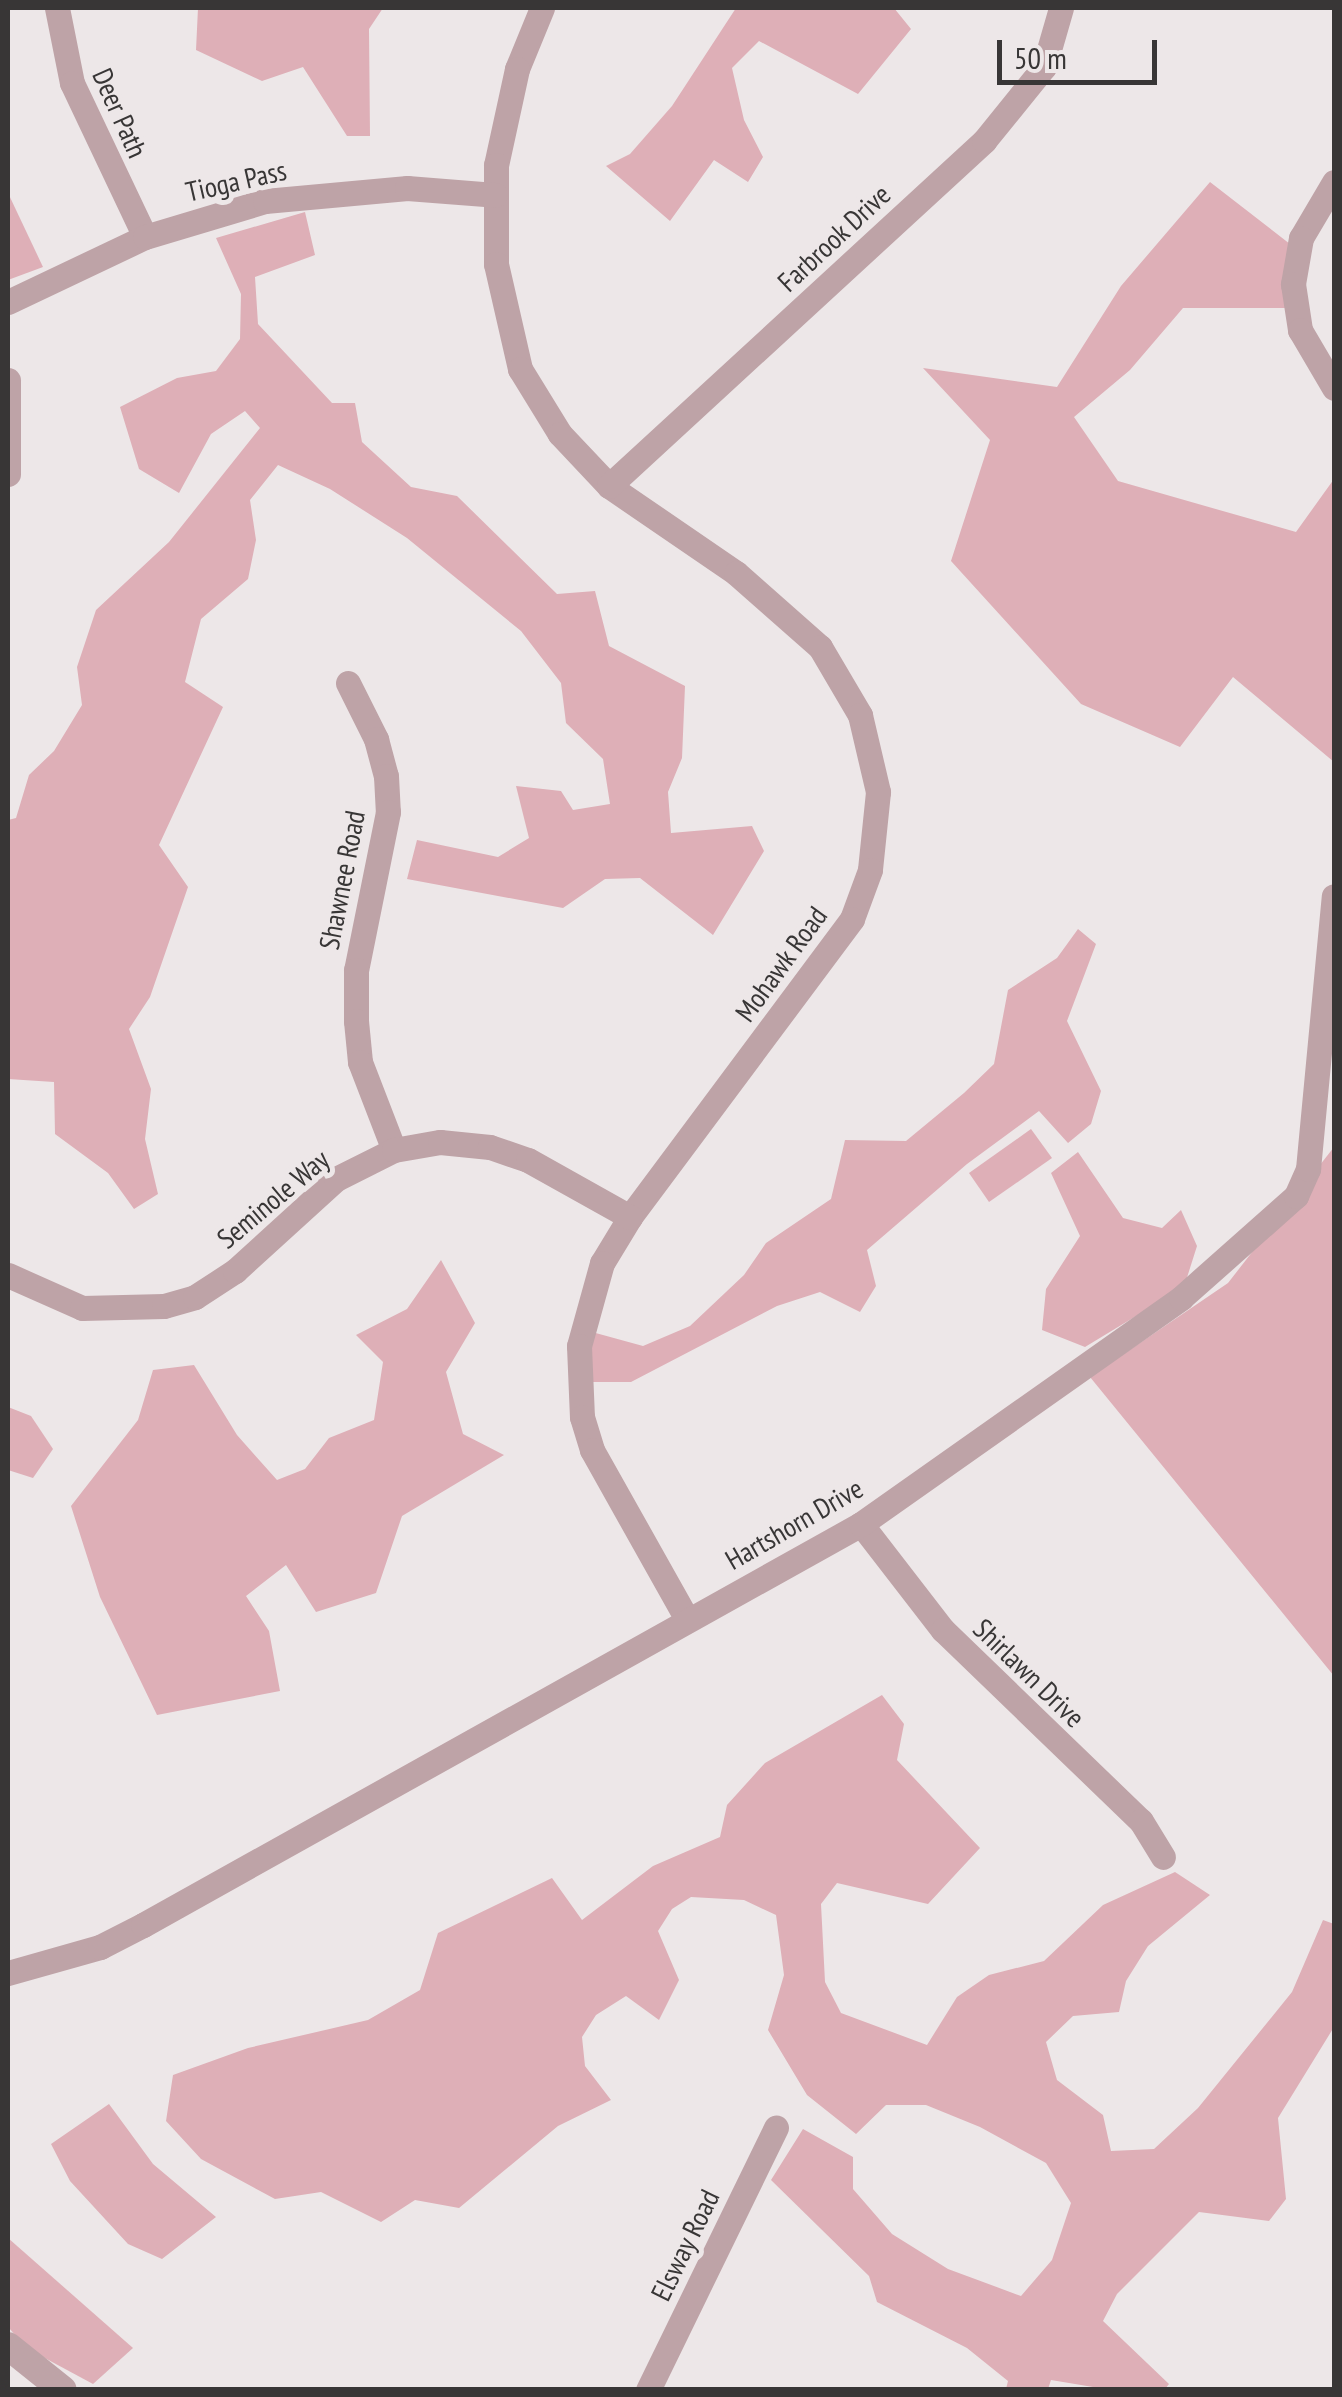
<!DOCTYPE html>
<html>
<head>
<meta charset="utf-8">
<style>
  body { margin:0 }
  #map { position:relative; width:1342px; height:2397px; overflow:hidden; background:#ede7e8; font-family:"PT Sans Narrow",sans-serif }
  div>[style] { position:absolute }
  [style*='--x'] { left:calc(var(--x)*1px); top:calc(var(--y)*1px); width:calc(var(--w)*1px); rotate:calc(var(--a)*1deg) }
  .green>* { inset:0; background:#deafb7 }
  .minor>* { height:25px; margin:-12.5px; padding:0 12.5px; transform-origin:12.5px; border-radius:12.5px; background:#bea3a7 }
  .tertiary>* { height:28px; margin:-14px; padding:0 14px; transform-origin:14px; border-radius:14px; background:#bea3a7 }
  span { translate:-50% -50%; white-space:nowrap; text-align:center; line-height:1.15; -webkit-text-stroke:10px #ede7e8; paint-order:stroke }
  .street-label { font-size:28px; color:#383636 }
  .frame { position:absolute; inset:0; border:10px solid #383636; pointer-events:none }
  .scale { position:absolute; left:997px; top:40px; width:160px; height:45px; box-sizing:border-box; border:5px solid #383636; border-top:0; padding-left:12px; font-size:30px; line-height:35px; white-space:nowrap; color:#383636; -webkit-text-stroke:8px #ede7e8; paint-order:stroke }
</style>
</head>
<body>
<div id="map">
  <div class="green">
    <i style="clip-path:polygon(198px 8px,383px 8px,369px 29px,370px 136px,347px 136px,303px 67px,262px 81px,196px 50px)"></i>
    <i style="clip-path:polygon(736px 8px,894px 8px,911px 29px,858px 94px,759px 41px,732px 68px,744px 120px,763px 157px,748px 182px,714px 160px,670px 221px,606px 166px,630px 154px,672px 106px)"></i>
    <i style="clip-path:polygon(1210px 182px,1308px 258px,1297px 308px,1183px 308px,1130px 370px,1074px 417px,1118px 481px,1296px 532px,1334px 479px,1334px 762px,1233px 677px,1180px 747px,1081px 704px,951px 561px,990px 440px,923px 368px,1057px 387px,1121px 286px)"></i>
    <i style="clip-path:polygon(8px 193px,43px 267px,8px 280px)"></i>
    <i style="clip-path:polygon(305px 212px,315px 255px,255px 277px,258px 324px,332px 403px,355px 403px,362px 442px,411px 487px,457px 496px,557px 594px,595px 591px,609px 646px,685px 686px,682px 758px,668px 792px,671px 833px,752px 826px,764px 851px,713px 935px,640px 878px,605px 879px,563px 908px,407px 879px,417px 840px,498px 857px,529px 838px,516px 786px,561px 791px,573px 810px,610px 804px,603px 759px,566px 723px,561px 683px,521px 631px,407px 538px,330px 489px,278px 465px,250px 500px,256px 540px,248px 579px,201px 619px,185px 682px,223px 707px,159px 845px,188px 887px,150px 997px,129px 1029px,151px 1089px,145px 1139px,158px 1194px,134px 1209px,108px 1173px,55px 1134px,54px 1082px,8px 1079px,8px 820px,16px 818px,29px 775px,54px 751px,82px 705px,77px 667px,96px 610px,169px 542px,260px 428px,245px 411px,211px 434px,179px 493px,139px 469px,120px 407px,177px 378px,216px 371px,240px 339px,241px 294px,216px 238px)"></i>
    <i style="clip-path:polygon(1078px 929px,1096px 944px,1067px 1021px,1101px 1091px,1091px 1124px,1068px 1143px,1039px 1111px,967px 1164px,867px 1250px,876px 1286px,860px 1312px,820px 1292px,777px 1306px,631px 1382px,587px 1382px,592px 1332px,643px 1346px,690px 1326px,744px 1275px,766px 1243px,831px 1199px,845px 1140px,906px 1141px,964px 1093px,994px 1064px,1008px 990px,1057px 958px)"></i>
    <i style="clip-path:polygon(1031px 1129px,1052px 1158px,989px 1202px,969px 1173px)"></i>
    <i style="clip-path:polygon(1334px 1147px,1334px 1676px,1090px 1377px,1228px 1283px)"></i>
    <i style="clip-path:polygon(1078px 1152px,1123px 1218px,1162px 1228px,1181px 1210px,1197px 1246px,1184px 1287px,1085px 1347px,1042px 1330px,1046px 1289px,1080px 1236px,1051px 1173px)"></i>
    <i style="clip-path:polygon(441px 1260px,475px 1323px,446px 1372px,463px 1434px,504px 1455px,402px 1516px,376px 1593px,316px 1612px,286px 1565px,246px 1596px,269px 1631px,280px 1691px,157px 1715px,100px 1597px,71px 1506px,138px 1420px,153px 1370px,194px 1365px,237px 1435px,277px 1480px,305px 1469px,329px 1438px,374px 1420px,383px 1362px,356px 1335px,407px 1309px)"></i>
    <i style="clip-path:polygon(8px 1407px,31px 1416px,53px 1449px,33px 1478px,8px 1470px)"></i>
    <i style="clip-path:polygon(882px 1695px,904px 1724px,897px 1760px,980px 1848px,928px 1904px,837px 1883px,821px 1904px,825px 1982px,841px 2013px,927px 2045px,957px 1997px,989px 1975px,1044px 1961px,1103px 1905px,1175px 1872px,1210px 1895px,1148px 1946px,1126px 1981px,1119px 2012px,1073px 2016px,1046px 2042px,1057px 2080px,1103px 2115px,1111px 2151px,1154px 2149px,1198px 2108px,1292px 1992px,1323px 1920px,1334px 1924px,1334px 2027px,1278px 2118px,1286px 2199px,1269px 2221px,1199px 2212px,1117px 2294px,1103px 2321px,1169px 2384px,1165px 2389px,1105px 2389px,1051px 2380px,1048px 2389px,1006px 2389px,1008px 2381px,967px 2348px,877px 2302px,869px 2276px,771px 2180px,803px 2129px,853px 2157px,853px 2189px,892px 2234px,948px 2269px,1021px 2296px,1052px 2260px,1071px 2203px,1046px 2163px,980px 2127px,926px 2105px,886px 2105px,856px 2134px,807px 2095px,768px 2030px,784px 1975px,776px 1915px,744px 1900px,691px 1897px,672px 1909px,658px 1931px,679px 1980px,659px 2020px,626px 1996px,596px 2015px,582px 2037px,585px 2066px,611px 2100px,558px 2126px,459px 2208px,415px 2200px,381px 2222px,321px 2192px,275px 2199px,201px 2159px,166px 2121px,173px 2075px,248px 2048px,368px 2020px,420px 1990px,438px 1933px,552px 1878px,582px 1920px,653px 1866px,720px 1837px,727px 1805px,765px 1763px)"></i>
    <i style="clip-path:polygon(109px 2104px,153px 2164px,216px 2217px,162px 2259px,128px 2244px,70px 2181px,51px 2144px)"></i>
    <i style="clip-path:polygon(8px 2238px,133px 2348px,93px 2384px,28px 2349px,8px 2327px)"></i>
  </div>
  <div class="minor">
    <i style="--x:57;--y:8;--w:76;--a:78.7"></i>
    <i style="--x:72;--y:83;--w:170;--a:64.6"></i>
    <i style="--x:542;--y:8;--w:66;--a:112.3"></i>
    <i style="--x:517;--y:69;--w:98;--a:102.3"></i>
    <i style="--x:496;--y:165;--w:99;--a:90"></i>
    <i style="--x:496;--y:264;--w:108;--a:77.1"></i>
    <i style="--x:520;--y:369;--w:76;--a:58.4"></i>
    <i style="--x:560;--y:434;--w:71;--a:46.7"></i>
    <i style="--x:609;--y:486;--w:154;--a:34.4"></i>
    <i style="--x:736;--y:573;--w:112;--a:41.4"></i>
    <i style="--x:820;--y:647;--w:79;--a:59.5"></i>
    <i style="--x:860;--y:715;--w:79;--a:76.8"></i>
    <i style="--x:878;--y:792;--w:78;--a:95.9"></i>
    <i style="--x:870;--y:870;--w:52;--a:110.2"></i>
    <i style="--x:852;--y:919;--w:372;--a:126.7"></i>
    <i style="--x:630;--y:1217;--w:54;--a:121.3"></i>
    <i style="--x:602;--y:1263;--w:86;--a:105.5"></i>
    <i style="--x:579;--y:1346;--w:71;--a:87.6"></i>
    <i style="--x:582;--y:1417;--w:34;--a:73"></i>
    <i style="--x:592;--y:1450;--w:194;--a:60.7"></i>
    <i style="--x:1334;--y:182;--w:65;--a:120.5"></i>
    <i style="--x:1301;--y:238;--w:47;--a:99.9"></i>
    <i style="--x:1293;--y:284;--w:47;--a:81.3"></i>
    <i style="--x:1300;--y:330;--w:67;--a:59.6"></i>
    <i style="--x:8;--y:302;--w:152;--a:-25.4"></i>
    <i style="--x:145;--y:237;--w:125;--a:-16.7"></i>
    <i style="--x:265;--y:201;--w:143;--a:-5.2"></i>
    <i style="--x:407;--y:188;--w:88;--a:4.5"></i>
    <i style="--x:8;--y:380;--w:94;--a:90"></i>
    <i style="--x:609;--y:486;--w:510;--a:-42.61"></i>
    <i style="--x:984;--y:141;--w:95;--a:-51"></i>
    <i style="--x:1044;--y:67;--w:61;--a:-73.9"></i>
    <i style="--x:348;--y:683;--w:63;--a:63.4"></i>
    <i style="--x:376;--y:739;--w:38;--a:75"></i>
    <i style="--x:386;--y:776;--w:36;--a:87"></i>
    <i style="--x:388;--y:812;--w:161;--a:101.4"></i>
    <i style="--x:356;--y:970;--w:51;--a:90"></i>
    <i style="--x:356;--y:1021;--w:41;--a:84.4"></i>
    <i style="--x:360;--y:1062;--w:94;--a:68.9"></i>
    <i style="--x:8;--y:1275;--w:81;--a:24"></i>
    <i style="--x:82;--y:1308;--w:82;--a:-1.4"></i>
    <i style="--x:164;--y:1306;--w:32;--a:-16"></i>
    <i style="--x:195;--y:1297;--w:48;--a:-33"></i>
    <i style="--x:235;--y:1271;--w:137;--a:-42.3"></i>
    <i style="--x:336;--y:1179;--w:65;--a:-26.6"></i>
    <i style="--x:394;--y:1150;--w:47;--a:-9.9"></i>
    <i style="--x:440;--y:1142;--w:50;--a:5.7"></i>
    <i style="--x:490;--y:1147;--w:40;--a:18.9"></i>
    <i style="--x:528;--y:1160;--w:117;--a:29.2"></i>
    <i style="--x:861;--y:1524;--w:134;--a:52.3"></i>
    <i style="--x:943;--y:1630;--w:275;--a:44"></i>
    <i style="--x:1141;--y:1821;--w:42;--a:58.6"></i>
    <i style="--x:8;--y:1973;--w:96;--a:-15.8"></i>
    <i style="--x:100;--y:1947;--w:48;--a:-27.1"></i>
    <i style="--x:143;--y:1925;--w:822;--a:-29.18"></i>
    <i style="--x:861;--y:1524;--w:392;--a:-35.2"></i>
    <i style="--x:1181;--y:1298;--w:154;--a:-41.6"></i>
    <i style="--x:1296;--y:1196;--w:30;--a:-66"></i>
    <i style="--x:1308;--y:1169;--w:274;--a:-84.6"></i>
    <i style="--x:648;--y:2390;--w:292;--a:-64"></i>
  </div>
  <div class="tertiary">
    <i style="--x:8;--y:2346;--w:70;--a:38.7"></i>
  </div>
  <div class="street-label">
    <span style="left:120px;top:113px;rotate:66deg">Deer Path</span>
    <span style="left:236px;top:181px;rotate:-13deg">Tioga Pass</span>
    <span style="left:834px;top:238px;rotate:-43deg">Farbrook Drive</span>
    <span style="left:342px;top:880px;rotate:-79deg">Shawnee Road</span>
    <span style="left:781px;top:964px;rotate:-54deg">Mohawk Road</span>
    <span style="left:273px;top:1199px;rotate:-40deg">Seminole Way</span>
    <span style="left:794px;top:1524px;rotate:-30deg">Hartshorn Drive</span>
    <span style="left:1029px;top:1673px;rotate:44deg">Shirlawn Drive</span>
    <span style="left:685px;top:2245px;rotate:-64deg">Elsway Road</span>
  </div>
  <div class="frame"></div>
  <div class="scale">50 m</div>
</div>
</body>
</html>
